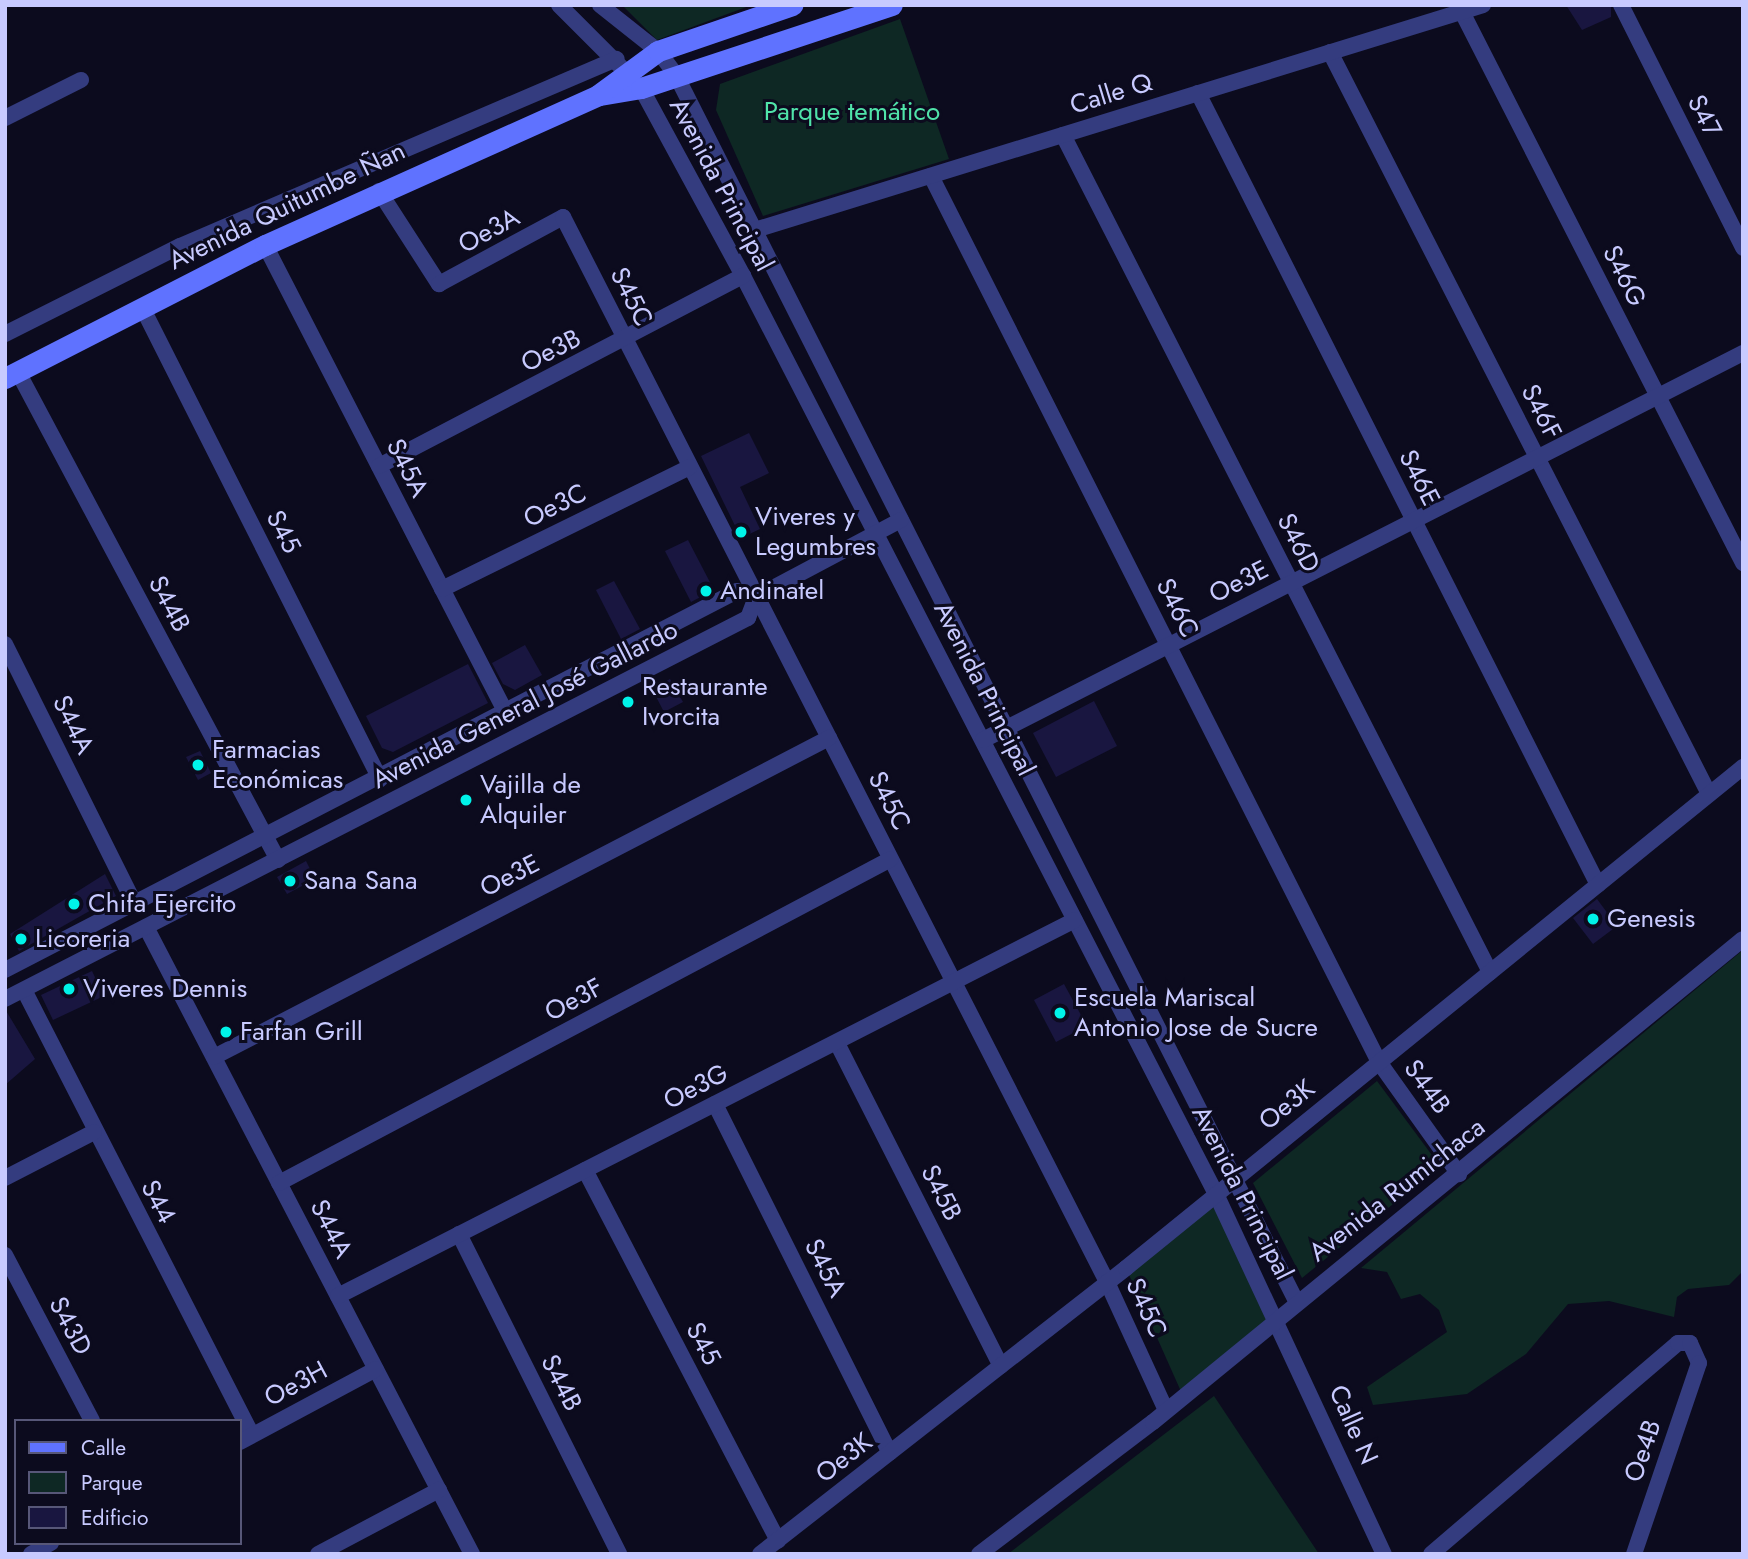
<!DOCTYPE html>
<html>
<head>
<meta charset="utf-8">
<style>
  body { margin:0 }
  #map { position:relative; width:1748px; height:1559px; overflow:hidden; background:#0c0b1e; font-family:Jost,sans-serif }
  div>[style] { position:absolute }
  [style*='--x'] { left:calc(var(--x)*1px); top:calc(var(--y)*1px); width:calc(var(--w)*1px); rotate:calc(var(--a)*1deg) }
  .green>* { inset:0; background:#0e2824 }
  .building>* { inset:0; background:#191640 }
  .street>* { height:16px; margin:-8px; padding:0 8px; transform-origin:8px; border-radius:8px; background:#343c7f }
  .secondary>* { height:21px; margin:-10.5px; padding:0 10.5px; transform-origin:10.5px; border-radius:10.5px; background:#5f72ff }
  .dots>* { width:19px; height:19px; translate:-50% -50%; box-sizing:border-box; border:4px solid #0c0b1e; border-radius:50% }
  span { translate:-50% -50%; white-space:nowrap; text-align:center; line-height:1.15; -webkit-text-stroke:6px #0c0b1e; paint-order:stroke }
  .street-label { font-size:26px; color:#c8caff }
  .park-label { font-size:26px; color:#50e3a9 }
  .poi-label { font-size:26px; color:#c8caff }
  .left { translate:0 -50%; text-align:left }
  .frame { position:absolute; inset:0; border:7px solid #c8caff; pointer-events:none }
  .legend { position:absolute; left:14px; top:1419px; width:228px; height:126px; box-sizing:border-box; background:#0c0b1e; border:2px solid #575778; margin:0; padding:9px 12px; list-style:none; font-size:21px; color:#c8caff }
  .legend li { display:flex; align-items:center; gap:14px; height:35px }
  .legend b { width:35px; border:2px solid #575778 }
</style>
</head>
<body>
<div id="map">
  <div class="green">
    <i style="clip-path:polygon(622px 5px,748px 5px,749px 6px,657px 40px)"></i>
    <i style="clip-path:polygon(900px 19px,949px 159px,763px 216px,716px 110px,720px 84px)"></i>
    <i style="clip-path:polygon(1743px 950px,1743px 1271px,1729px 1285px,1688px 1289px,1677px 1297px,1674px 1317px,1609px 1301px,1568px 1304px,1526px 1354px,1467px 1394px,1373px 1405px,1367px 1387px,1447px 1332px,1439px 1310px,1420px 1294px,1401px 1299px,1387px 1272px,1361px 1268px)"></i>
    <i style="clip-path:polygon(1377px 1081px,1440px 1166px,1302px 1278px,1253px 1183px)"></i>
    <i style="clip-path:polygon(1216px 1194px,1277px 1317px,1183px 1396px,1126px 1268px)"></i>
    <i style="clip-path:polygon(1214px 1396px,1319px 1554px,1008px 1554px)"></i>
  </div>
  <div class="building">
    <i style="clip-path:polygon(1566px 5px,1611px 5px,1611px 17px,1582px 30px)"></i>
    <i style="clip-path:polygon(749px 433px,769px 473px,740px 487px,760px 529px,741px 538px,701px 456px)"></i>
    <i style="clip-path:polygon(688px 540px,714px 590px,691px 602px,665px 551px)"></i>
    <i style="clip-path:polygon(614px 581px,640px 629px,621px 639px,596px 590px)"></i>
    <i style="clip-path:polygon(525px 645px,542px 675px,515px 690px,503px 684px,492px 663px)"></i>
    <i style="clip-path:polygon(468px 664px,488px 703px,393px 752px,382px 748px,366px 716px)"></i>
    <i style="clip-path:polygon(670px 679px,683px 702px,664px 712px,652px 689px)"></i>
    <i style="clip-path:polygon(1094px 701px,1117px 746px,1056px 777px,1033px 733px)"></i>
    <i style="clip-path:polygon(200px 751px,211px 773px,198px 780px,186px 757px)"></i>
    <i style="clip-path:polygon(306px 861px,315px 879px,287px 894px,277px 877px)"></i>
    <i style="clip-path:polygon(105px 874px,116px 896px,19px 951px,10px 934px)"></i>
    <i style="clip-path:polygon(1597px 899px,1617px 926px,1593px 944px,1573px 918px)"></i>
    <i style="clip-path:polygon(92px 971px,104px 996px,53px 1020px,41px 995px)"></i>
    <i style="clip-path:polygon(1064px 984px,1087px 1026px,1056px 1042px,1034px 1000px)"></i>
    <i style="clip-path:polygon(5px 1009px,35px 1059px,5px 1085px)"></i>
  </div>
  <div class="street">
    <i style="--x:559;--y:5;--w:115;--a:45"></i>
    <i style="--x:640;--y:86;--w:216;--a:61.5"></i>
    <i style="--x:743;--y:276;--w:1033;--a:62.74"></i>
    <i style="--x:1216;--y:1194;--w:397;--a:65"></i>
    <i style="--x:600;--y:5;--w:74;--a:38.4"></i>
    <i style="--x:658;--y:51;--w:30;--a:53"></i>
    <i style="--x:676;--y:75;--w:1374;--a:63.17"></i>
    <i style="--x:1621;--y:5;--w:272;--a:63.3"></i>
    <i style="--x:1462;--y:12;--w:619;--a:62.98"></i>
    <i style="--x:1330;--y:52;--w:833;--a:62.94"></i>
    <i style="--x:1198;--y:93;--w:887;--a:63.2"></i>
    <i style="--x:5;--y:118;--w:85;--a:-26.6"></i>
    <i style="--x:1063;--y:135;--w:940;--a:62.97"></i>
    <i style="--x:931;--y:176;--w:993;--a:63.18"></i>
    <i style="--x:1379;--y:1062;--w:138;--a:54.5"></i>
    <i style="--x:379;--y:191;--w:111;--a:57.2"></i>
    <i style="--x:439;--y:284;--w:141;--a:-28.4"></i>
    <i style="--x:563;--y:217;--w:1196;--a:62.94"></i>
    <i style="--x:1107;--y:1282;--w:141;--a:65.3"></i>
    <i style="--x:755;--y:230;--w:762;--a:-17.17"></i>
    <i style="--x:265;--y:245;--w:526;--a:62.75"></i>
    <i style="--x:142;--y:307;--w:529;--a:63.24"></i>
    <i style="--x:5;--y:334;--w:196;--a:-26.7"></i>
    <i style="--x:180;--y:246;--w:475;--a:-23.2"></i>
    <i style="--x:18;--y:372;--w:553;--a:61.95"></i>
    <i style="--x:379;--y:466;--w:411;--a:-27.6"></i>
    <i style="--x:442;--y:589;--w:276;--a:-26.2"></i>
    <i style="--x:5;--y:644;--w:289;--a:63.5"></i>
    <i style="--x:983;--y:740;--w:853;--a:-26.99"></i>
    <i style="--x:146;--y:927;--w:707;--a:62.53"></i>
    <i style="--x:5;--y:970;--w:824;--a:-27.37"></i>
    <i style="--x:737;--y:591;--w:20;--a:18"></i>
    <i style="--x:24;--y:990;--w:500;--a:62.87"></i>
    <i style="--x:5;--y:999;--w:835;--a:-27.15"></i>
    <i style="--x:748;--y:618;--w:22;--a:-69"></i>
    <i style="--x:756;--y:597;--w:164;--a:-28"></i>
    <i style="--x:837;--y:1043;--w:362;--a:63.1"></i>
    <i style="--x:214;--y:1057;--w:693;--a:-27.42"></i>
    <i style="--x:715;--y:1104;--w:390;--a:63.4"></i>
    <i style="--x:585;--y:1170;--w:418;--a:62.5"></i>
    <i style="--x:5;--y:1178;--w:100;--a:-27.3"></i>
    <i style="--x:279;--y:1183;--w:692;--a:-27.9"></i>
    <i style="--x:459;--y:1234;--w:358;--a:63.4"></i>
    <i style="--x:5;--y:1255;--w:187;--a:62.3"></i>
    <i style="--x:338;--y:1296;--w:827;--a:-27.03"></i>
    <i style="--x:240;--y:1442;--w:154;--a:-28.2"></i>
    <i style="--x:31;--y:1554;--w:23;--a:-29"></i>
    <i style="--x:318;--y:1554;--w:137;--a:-27.9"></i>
    <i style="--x:760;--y:1554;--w:464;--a:-38"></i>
    <i style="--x:1126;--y:1268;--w:795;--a:-39.08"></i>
    <i style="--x:979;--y:1554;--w:218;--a:-37.2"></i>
    <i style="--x:1153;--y:1422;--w:762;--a:-39.31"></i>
    <i style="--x:1431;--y:1554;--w:325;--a:-40.5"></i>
    <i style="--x:1678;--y:1343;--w:12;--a:0"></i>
    <i style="--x:1690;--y:1343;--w:22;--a:66"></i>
    <i style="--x:1699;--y:1363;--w:202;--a:108.8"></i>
  </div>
  <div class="secondary">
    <i style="--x:600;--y:95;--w:42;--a:-9.7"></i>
    <i style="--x:641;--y:88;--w:264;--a:-18.3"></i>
    <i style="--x:5;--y:378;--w:292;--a:-27.1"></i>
    <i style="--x:265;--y:245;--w:365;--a:-24.2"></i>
    <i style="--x:598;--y:95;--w:74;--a:-36.3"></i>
    <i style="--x:658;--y:51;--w:142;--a:-18.9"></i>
  </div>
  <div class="dots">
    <i style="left:741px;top:532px;background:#00f3e9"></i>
    <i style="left:706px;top:591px;background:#00f3e9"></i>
    <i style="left:628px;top:702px;background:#00f3e9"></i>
    <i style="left:198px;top:765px;background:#00f3e9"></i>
    <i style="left:466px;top:800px;background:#00f3e9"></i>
    <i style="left:290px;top:881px;background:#00f3e9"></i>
    <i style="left:74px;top:904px;background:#00f3e9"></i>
    <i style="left:1593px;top:919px;background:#00f3e9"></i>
    <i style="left:21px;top:939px;background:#00f3e9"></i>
    <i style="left:69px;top:989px;background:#00f3e9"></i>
    <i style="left:1060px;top:1013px;background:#00f3e9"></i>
    <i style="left:226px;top:1032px;background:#00f3e9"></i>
  </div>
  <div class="street-label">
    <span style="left:1111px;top:94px;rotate:-17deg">Calle Q</span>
    <span style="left:1704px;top:116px;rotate:63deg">S47</span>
    <span style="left:721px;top:185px;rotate:62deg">Avenida Principal</span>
    <span style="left:287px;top:206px;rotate:-26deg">Avenida Quitumbe Ñan</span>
    <span style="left:489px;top:231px;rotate:-29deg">Oe3A</span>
    <span style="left:1624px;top:276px;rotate:63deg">S46G</span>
    <span style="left:631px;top:297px;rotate:63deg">S45C</span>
    <span style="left:551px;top:351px;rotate:-27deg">Oe3B</span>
    <span style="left:1541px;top:412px;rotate:63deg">S46F</span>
    <span style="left:407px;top:468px;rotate:63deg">S45A</span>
    <span style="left:1419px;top:478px;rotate:63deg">S46E</span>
    <span style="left:555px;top:506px;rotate:-26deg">Oe3C</span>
    <span style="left:283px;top:532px;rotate:63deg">S45</span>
    <span style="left:1298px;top:543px;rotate:63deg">S46D</span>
    <span style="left:1239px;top:582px;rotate:-27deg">Oe3E</span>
    <span style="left:169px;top:604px;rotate:62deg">S44B</span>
    <span style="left:1177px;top:608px;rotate:63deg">S46C</span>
    <span style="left:984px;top:689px;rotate:63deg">Avenida Principal</span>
    <span style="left:525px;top:705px;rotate:-27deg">Avenida General José Gallardo</span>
    <span style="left:73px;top:725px;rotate:64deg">S44A</span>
    <span style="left:889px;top:801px;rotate:63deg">S45C</span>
    <span style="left:510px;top:876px;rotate:-27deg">Oe3E</span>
    <span style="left:574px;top:1000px;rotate:-28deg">Oe3F</span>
    <span style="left:696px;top:1087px;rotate:-27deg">Oe3G</span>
    <span style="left:1427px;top:1087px;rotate:54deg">S44B</span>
    <span style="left:1287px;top:1105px;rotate:-39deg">Oe3K</span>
    <span style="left:1397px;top:1190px;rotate:-38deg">Avenida Rumichaca</span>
    <span style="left:941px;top:1193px;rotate:63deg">S45B</span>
    <span style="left:1242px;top:1193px;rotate:63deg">Avenida Principal</span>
    <span style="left:158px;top:1202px;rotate:62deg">S44</span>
    <span style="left:331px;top:1229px;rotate:63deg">S44A</span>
    <span style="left:825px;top:1268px;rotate:63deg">S45A</span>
    <span style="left:1146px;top:1308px;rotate:65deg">S45C</span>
    <span style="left:70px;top:1326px;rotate:62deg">S43D</span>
    <span style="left:703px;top:1344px;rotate:62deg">S45</span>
    <span style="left:561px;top:1383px;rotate:63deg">S44B</span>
    <span style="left:296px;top:1384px;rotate:-28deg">Oe3H</span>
    <span style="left:1353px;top:1425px;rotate:66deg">Calle N</span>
    <span style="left:1643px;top:1451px;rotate:-71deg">Oe4B</span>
    <span style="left:844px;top:1458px;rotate:-38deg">Oe3K</span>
  </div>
  <div class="park-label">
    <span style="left:852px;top:112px">Parque temático</span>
  </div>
  <div class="poi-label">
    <span class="left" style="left:755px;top:532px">Viveres y<br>Legumbres</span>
    <span class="left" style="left:720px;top:591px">Andinatel</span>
    <span class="left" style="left:642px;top:702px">Restaurante<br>Ivorcita</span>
    <span class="left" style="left:212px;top:765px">Farmacias<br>Económicas</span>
    <span class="left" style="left:480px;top:800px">Vajilla de<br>Alquiler</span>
    <span class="left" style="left:304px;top:881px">Sana Sana</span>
    <span class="left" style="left:88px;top:904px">Chifa Ejercito</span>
    <span class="left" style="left:1607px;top:919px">Genesis</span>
    <span class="left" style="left:35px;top:939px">Licoreria</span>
    <span class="left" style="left:83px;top:989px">Viveres Dennis</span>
    <span class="left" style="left:1074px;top:1013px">Escuela Mariscal<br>Antonio Jose de Sucre</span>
    <span class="left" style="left:240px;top:1032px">Farfan Grill</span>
  </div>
  <div class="frame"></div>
  <ul class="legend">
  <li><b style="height:9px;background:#5f72ff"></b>Calle</li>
  <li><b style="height:19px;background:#0e2824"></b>Parque</li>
  <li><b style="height:19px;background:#191640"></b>Edificio</li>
  </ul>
</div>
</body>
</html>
